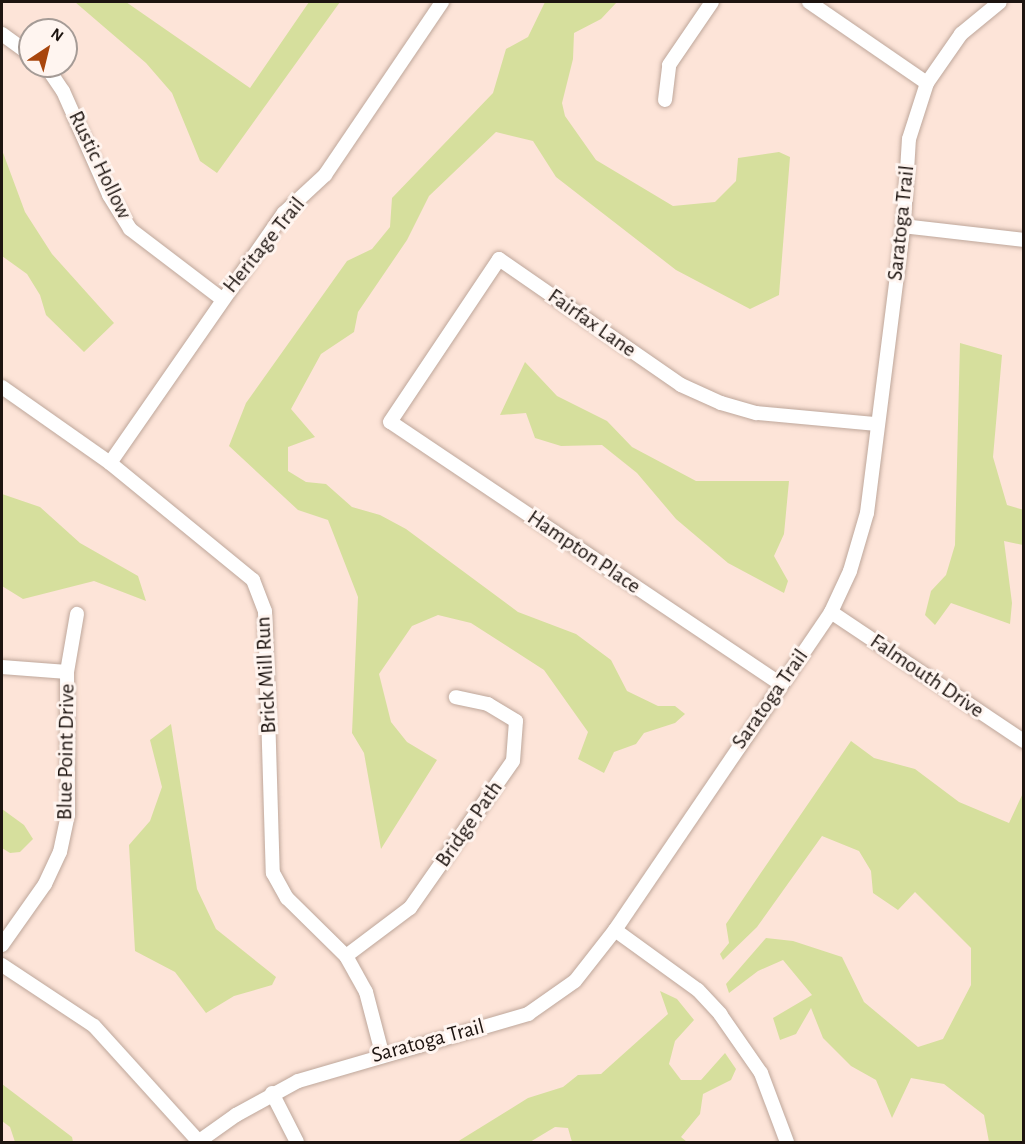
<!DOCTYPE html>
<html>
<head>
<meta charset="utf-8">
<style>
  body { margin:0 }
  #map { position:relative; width:1025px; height:1144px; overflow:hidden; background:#fde4d8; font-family:"Alegreya Sans",sans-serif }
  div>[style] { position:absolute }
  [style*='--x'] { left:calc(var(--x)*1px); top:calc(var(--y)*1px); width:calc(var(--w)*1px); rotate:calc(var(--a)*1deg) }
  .green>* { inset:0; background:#d6df9d }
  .roads { filter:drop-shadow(0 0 2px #bea79b) drop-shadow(0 0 2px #bea79b) }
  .minor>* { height:14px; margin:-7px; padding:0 7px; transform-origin:7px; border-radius:7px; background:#fff }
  span { translate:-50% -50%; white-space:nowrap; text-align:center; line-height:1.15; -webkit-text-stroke:6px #fff5f0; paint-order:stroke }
  .street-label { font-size:22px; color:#1d1410 }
  .frame { position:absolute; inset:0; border:3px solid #1d1410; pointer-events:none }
  .north { position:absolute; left:18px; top:18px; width:60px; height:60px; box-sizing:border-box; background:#fff5f0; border:2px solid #a59b96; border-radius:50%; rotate:35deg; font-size:16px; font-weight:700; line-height:24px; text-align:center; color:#1d1410 }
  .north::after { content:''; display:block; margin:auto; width:21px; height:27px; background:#a8450c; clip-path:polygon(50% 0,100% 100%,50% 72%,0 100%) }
</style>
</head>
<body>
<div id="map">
  <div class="green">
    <i style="clip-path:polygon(75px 2px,126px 2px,250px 88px,309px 2px,340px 2px,217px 173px,200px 161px,172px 93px,146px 63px)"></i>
    <i style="clip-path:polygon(545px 2px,617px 2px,601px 19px,574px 33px,573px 59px,562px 103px,565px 116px,596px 160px,673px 206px,715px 202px,736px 181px,738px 158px,779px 152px,790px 157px,779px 295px,750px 309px,676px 270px,556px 177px,533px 141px,496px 132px,429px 196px,407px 240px,358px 312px,354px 332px,321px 354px,291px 409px,315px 437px,288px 447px,288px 471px,306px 482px,326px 484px,352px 507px,380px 515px,406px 529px,518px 612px,576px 634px,611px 660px,627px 691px,658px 706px,675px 706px,685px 714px,675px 723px,644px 733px,636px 744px,614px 752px,604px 773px,578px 759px,588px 732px,544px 670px,471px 623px,438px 615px,412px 626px,379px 674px,391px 722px,407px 742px,437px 760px,381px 849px,364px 753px,352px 733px,358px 597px,328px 520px,298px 510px,229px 446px,246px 403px,347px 261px,372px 249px,390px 227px,392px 198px,493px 93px,506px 49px,528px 37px)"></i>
    <i style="clip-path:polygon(2px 150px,25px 212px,52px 254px,114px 323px,84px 352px,46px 315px,40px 295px,27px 274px,2px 256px)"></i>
    <i style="clip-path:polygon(960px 343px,1002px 355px,993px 457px,1007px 505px,1024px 510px,1023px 545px,1004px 541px,1012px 603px,1010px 624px,951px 603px,935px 625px,925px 615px,931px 591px,946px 575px,955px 545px)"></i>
    <i style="clip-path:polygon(525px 362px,557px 396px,607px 421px,632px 447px,696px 481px,789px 481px,784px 534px,774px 556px,788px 581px,784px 593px,728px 563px,676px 519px,637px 473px,602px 445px,561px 446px,535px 438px,526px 413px,500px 415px)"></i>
    <i style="clip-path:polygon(2px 494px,40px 507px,80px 543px,138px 576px,146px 601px,94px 581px,23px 599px,2px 586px)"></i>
    <i style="clip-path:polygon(171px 724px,197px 889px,216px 929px,276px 977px,272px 985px,234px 996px,206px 1013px,175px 972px,135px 951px,129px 845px,150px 821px,162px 787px,150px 740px)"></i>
    <i style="clip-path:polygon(851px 741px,874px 758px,915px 769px,959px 802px,1009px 823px,1023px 793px,1023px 1142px,989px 1142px,984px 1115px,944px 1084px,911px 1078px,892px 1118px,876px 1080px,851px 1066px,823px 1038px,811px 1008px,796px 1034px,780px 1040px,773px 1018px,812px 995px,783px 960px,758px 971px,729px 993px,726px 984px,766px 938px,793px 941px,842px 957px,864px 1002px,918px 1047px,943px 1039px,971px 985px,971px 948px,915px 892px,898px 910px,873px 893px,871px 871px,859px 851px,822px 836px,757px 927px,723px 960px,720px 954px,729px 943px,726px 924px)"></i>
    <i style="clip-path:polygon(2px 809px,24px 825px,33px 839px,20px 852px,10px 853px,2px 848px)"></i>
    <i style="clip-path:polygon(660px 991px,677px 999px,694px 1020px,675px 1041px,669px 1064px,681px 1080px,701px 1080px,725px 1053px,736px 1069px,731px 1080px,703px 1094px,700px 1114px,681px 1137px,687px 1142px,572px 1142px,568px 1128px,555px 1127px,530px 1142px,457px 1142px,528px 1098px,563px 1087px,578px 1075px,601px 1074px,668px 1014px)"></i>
    <i style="clip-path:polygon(2px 1084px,72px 1137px,73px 1142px,15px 1142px,10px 1127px,2px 1121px)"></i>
  </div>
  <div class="roads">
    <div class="minor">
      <i style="--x:809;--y:2;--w:143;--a:34.5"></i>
      <i style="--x:2;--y:34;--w:34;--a:36"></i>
      <i style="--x:46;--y:66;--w:30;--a:56"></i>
      <i style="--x:63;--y:91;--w:114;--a:66.1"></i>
      <i style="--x:109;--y:195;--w:40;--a:58"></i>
      <i style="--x:130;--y:229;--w:116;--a:37.3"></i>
      <i style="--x:665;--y:100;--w:35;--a:-83"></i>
      <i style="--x:669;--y:65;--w:76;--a:-55.7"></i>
      <i style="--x:903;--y:226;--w:122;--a:6.6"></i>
      <i style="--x:2;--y:387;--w:132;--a:35.1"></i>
      <i style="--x:110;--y:463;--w:185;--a:39.3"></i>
      <i style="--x:253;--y:580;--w:33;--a:69"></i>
      <i style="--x:265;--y:611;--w:262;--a:88.3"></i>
      <i style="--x:273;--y:873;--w:29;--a:61"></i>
      <i style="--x:287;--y:898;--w:83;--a:44.5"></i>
      <i style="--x:346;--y:956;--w:41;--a:60.9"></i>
      <i style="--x:366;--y:992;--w:63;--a:75.3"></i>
      <i style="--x:110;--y:463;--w:305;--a:-55.2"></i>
      <i style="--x:284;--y:213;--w:56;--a:-42.8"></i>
      <i style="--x:325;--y:175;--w:209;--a:-55.9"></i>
      <i style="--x:831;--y:612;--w:232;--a:33.8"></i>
      <i style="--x:2;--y:667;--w:65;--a:4.4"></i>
      <i style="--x:779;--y:683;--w:468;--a:-146.1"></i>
      <i style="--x:390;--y:422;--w:196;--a:-56.2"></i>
      <i style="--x:499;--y:259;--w:221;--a:34.7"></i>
      <i style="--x:681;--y:385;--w:44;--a:24.2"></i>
      <i style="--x:721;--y:403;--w:37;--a:16"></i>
      <i style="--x:757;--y:413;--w:119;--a:5.3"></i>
      <i style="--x:615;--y:930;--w:102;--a:35.9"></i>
      <i style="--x:698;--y:990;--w:33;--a:47"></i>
      <i style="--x:720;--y:1014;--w:72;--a:55.2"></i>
      <i style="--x:761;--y:1073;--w:74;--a:69.4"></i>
      <i style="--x:2;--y:945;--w:75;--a:-54.8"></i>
      <i style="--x:45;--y:884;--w:35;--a:-65"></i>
      <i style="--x:60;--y:852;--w:38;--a:-78"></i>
      <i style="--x:68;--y:815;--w:143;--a:-90.4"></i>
      <i style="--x:67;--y:672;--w:59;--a:-80.2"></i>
      <i style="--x:346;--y:956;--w:80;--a:-36.9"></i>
      <i style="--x:410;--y:908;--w:179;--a:-55"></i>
      <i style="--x:513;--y:761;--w:40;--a:-85.7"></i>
      <i style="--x:516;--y:721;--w:33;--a:-149"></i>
      <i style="--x:488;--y:704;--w:33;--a:-168"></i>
      <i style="--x:2;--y:965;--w:110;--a:33.5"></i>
      <i style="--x:94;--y:1026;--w:156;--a:47.8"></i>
      <i style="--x:272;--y:1093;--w:55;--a:63"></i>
      <i style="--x:198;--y:1142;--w:47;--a:-35.4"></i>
      <i style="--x:236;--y:1115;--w:71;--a:-28.7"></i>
      <i style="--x:298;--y:1081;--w:240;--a:-16.2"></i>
      <i style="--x:528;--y:1014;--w:57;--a:-35.1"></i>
      <i style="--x:575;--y:981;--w:65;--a:-51.9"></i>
      <i style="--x:615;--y:930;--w:384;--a:-55.8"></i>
      <i style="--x:831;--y:612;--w:45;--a:-65.1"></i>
      <i style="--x:850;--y:571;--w:60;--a:-73.7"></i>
      <i style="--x:867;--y:513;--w:295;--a:-82.8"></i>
      <i style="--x:904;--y:220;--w:81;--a:-86.5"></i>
      <i style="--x:909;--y:139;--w:59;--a:-72.2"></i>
      <i style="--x:927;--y:83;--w:60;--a:-55.2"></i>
      <i style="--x:961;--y:34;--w:50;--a:-39.4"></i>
    </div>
  </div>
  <div class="street-label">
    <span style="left:100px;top:165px;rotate:64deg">Rustic Hollow</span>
    <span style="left:901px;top:223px;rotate:-84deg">Saratoga Trail</span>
    <span style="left:264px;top:245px;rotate:-51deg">Heritage Trail</span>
    <span style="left:592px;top:323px;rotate:35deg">Fairfax Lane</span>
    <span style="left:584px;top:552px;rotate:34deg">Hampton Place</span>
    <span style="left:266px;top:675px;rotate:-93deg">Brick Mill Run</span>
    <span style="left:927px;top:676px;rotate:34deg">Falmouth Drive</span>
    <span style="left:770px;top:699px;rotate:-55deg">Saratoga Trail</span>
    <span style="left:66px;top:752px;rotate:-89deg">Blue Point Drive</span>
    <span style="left:469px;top:824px;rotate:-55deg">Bridge Path</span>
    <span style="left:428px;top:1041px;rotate:-15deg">Saratoga Trail</span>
  </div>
  <div class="frame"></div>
  <div class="north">N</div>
</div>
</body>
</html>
